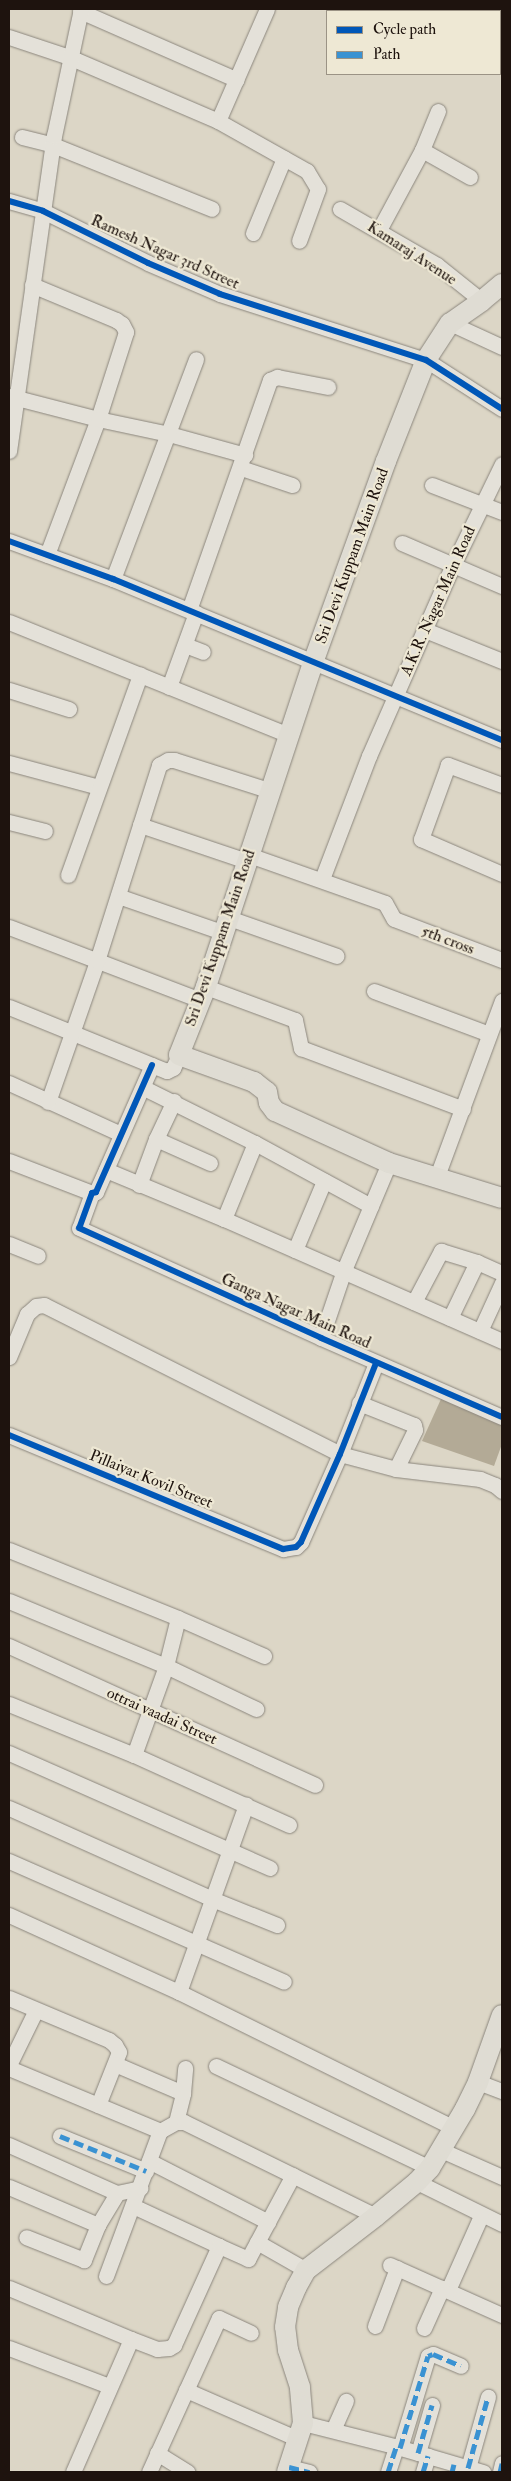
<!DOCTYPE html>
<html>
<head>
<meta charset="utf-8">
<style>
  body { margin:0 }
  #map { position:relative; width:511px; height:2481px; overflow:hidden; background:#dcd6c6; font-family:"IM FELL Double Pica",serif }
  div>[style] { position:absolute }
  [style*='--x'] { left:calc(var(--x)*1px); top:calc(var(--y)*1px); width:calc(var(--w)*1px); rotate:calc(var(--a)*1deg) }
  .water>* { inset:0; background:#b3aa96 }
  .roads { filter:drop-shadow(0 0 1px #8b867d) drop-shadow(0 0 1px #8b867d) }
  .minor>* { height:15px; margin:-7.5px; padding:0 7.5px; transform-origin:7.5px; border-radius:7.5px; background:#e4e1d9 }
  .major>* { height:20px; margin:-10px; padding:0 10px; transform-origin:10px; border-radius:10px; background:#dfdcd3 }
  .quiet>* { height:5px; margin-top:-2.5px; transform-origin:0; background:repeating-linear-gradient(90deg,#3a92d2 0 10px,transparent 0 15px) }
  .cycleway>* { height:6px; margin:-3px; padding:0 3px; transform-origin:3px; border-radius:3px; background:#0057b8 }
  span { translate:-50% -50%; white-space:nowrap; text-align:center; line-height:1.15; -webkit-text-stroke:4.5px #eee8d4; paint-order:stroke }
  .street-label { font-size:16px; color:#1e130e }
  .frame { position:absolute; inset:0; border:10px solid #1e130e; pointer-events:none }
  .legend { position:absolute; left:326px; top:10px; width:175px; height:65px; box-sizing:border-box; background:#eee8d4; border:1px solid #9b9385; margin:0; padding:6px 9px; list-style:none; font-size:15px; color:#1e130e }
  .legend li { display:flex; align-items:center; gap:10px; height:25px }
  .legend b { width:25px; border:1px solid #9b9385 }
</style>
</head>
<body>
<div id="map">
  <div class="water">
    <i style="clip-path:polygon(441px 1399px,502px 1424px,502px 1444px,494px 1466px,422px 1441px)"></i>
  </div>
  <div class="roads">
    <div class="minor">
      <i style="--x:80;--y:11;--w:171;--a:23.7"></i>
      <i style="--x:9;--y:37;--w:63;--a:18.4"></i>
      <i style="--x:69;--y:57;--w:162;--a:23.2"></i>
      <i style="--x:218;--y:121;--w:102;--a:29.3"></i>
      <i style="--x:307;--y:171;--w:21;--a:59"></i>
      <i style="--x:318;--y:189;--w:55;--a:110.1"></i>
      <i style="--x:218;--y:121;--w:122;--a:-66.4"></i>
      <i style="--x:22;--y:137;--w:32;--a:14"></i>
      <i style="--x:53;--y:145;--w:171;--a:21.9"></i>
      <i style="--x:422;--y:150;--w:55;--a:29.4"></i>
      <i style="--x:9;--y:201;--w:35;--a:16"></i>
      <i style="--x:43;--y:211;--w:117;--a:26.3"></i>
      <i style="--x:148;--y:263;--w:78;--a:23.3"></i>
      <i style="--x:220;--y:294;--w:216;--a:17.8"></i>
      <i style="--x:426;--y:360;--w:90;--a:32.8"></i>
      <i style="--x:340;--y:209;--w:112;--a:30"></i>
      <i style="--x:437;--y:265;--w:58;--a:38.7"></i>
      <i style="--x:379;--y:230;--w:91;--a:-61.7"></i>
      <i style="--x:422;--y:150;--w:42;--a:-67.7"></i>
      <i style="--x:253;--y:233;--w:81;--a:-67.5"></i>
      <i style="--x:32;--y:285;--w:91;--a:22.6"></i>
      <i style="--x:116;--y:320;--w:7;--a:34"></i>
      <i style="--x:122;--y:324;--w:9;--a:63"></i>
      <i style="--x:126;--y:332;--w:91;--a:107.8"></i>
      <i style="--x:98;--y:419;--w:145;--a:110.6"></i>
      <i style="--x:450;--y:323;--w:57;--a:24.8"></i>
      <i style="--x:9;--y:396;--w:92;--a:14.5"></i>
      <i style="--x:98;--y:419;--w:73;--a:11.9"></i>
      <i style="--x:169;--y:434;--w:79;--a:15.4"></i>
      <i style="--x:9;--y:451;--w:318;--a:-81.9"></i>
      <i style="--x:54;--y:136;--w:130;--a:-78"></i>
      <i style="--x:241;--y:468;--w:54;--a:18.4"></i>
      <i style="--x:432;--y:485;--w:75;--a:21.1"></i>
      <i style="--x:9;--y:541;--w:111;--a:20.1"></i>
      <i style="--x:113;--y:579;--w:421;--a:22.5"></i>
      <i style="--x:402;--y:543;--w:109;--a:23.3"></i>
      <i style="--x:113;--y:579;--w:235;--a:-69.3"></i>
      <i style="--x:189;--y:610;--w:244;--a:-70.6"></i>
      <i style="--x:270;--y:380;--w:8;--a:-23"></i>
      <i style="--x:277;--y:377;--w:52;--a:11.1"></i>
      <i style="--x:9;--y:622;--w:302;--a:22"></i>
      <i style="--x:425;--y:630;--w:83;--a:21.9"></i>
      <i style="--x:185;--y:645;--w:19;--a:21"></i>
      <i style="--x:169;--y:687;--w:79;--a:-70"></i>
      <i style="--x:9;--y:690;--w:63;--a:17.6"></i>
      <i style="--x:9;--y:763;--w:93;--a:14.9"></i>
      <i style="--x:502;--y:785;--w:58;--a:-159.7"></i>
      <i style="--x:448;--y:765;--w:79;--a:110"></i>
      <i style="--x:421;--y:839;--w:88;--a:23.4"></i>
      <i style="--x:9;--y:822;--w:37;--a:14"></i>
      <i style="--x:140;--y:825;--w:113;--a:18.6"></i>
      <i style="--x:249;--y:855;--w:144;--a:19.4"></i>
      <i style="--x:385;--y:903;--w:18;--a:61"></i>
      <i style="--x:394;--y:919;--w:116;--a:20.8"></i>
      <i style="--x:68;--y:875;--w:213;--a:-70.2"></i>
      <i style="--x:322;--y:879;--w:132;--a:-69.1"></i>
      <i style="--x:369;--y:756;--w:209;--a:-66.3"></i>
      <i style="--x:453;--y:565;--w:112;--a:-64.1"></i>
      <i style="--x:118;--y:896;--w:113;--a:19.1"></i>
      <i style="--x:229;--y:918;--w:114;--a:19.4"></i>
      <i style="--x:9;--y:927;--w:204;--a:20.9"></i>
      <i style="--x:206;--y:987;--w:95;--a:20.3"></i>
      <i style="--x:295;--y:1020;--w:29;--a:78"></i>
      <i style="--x:301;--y:1048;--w:173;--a:20.6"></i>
      <i style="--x:374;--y:991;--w:123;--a:20.5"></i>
      <i style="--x:9;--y:1007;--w:170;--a:22.1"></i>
      <i style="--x:167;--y:1071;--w:7;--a:-27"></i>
      <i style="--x:173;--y:1068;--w:14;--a:-65"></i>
      <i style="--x:152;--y:1065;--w:139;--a:113.8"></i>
      <i style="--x:96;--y:1192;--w:4;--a:166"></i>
      <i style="--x:92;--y:1193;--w:37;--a:110"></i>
      <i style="--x:79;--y:1228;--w:266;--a:24.4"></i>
      <i style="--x:321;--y:1338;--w:197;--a:23.6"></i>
      <i style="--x:9;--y:1083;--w:123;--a:24.5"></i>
      <i style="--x:144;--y:1088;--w:124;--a:26.4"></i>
      <i style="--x:255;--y:1143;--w:132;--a:28.5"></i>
      <i style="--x:48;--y:1102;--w:149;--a:-70.8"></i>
      <i style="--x:97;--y:961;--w:206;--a:-72.4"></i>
      <i style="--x:159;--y:765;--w:10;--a:-29"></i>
      <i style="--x:168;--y:760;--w:6;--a:0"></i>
      <i style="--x:174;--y:760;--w:102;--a:17.7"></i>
      <i style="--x:156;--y:1139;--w:59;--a:24"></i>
      <i style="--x:9;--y:1161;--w:89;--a:21.1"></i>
      <i style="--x:106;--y:1170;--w:128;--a:22.6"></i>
      <i style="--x:224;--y:1219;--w:304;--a:23.7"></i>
      <i style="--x:436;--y:1179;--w:190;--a:-69.7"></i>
      <i style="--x:139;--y:1185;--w:49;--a:-69.7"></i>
      <i style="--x:156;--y:1139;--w:42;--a:-64.7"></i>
      <i style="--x:224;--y:1219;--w:82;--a:-67.8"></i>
      <i style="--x:9;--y:1244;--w:31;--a:22"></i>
      <i style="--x:295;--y:1250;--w:75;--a:-67.2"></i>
      <i style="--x:414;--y:1302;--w:58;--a:-62.1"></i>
      <i style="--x:441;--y:1251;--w:38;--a:17"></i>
      <i style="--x:477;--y:1262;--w:27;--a:24"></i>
      <i style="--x:450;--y:1318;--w:62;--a:-64.3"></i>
      <i style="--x:480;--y:1331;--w:53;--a:-65.4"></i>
      <i style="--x:321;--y:1338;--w:72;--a:-71.3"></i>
      <i style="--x:344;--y:1270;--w:116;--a:-67.2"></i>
      <i style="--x:9;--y:1357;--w:47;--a:-67.3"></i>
      <i style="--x:27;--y:1314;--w:12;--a:-42"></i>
      <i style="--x:36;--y:1306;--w:8;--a:-7"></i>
      <i style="--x:44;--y:1305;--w:331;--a:26.7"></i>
      <i style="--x:340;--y:1454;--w:58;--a:15"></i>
      <i style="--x:396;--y:1469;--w:85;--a:6.8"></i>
      <i style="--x:480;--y:1479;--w:16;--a:22"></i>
      <i style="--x:495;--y:1485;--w:9;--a:41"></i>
      <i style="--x:359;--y:1403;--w:59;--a:21.8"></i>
      <i style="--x:414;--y:1425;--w:5;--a:79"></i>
      <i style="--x:415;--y:1430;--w:43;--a:116"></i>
      <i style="--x:9;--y:1435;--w:297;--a:22.6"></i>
      <i style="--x:283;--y:1549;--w:13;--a:-9"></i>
      <i style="--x:296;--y:1547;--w:7;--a:-45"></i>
      <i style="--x:301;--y:1542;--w:96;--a:-66.1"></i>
      <i style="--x:340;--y:1454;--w:98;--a:-68.4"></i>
      <i style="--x:9;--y:1550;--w:182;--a:21.9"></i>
      <i style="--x:178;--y:1618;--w:94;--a:23.8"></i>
      <i style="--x:9;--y:1601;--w:170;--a:22.5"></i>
      <i style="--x:166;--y:1666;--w:100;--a:25.5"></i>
      <i style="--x:9;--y:1646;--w:336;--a:24.4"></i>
      <i style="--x:9;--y:1704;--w:135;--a:22.2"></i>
      <i style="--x:134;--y:1755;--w:170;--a:24.3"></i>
      <i style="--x:9;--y:1753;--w:285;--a:23.8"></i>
      <i style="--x:134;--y:1755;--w:95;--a:-70.2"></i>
      <i style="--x:166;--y:1666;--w:49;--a:-76"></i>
      <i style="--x:9;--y:1808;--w:222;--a:24.1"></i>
      <i style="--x:212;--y:1899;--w:70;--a:21.8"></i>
      <i style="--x:9;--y:1861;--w:300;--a:23.7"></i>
      <i style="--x:9;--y:1915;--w:187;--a:24.4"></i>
      <i style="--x:179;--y:1992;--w:307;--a:26.3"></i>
      <i style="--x:179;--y:1992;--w:199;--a:-70.3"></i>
      <i style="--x:9;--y:1998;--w:108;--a:22.8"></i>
      <i style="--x:109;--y:2040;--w:8;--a:40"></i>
      <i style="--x:115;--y:2045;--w:8;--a:60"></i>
      <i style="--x:119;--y:2052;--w:57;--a:111.6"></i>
      <i style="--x:115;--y:2064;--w:74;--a:23.1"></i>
      <i style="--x:9;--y:2065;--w:61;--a:-63.9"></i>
      <i style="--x:216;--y:2066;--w:237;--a:25.5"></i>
      <i style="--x:9;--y:2068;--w:164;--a:22.6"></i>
      <i style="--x:478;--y:2082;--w:26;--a:21"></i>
      <i style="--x:176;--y:2122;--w:30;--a:-76"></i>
      <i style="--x:183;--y:2093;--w:25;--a:-85"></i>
      <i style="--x:60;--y:2136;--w:93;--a:22.1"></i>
      <i style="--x:9;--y:2145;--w:118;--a:24"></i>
      <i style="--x:117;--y:2193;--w:24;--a:-12"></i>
      <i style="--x:441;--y:2150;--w:67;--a:23.9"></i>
      <i style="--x:149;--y:2161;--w:134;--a:27.1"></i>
      <i style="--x:417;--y:2182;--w:95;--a:26.3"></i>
      <i style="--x:9;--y:2187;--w:97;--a:23.1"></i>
      <i style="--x:98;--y:2225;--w:38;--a:112"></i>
      <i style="--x:84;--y:2260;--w:62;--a:-158.4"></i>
      <i style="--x:133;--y:2206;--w:95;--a:24.9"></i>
      <i style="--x:98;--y:2225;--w:37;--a:-59"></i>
      <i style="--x:257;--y:2242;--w:56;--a:29.7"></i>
      <i style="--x:390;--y:2265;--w:123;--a:24.1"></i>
      <i style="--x:106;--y:2276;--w:155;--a:-69.6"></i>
      <i style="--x:160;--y:2131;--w:18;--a:-29"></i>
      <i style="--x:176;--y:2122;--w:8;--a:0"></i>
      <i style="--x:184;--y:2122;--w:214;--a:26.1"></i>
      <i style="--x:9;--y:2288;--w:132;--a:22.7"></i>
      <i style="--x:131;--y:2339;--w:28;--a:21"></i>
      <i style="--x:157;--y:2349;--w:12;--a:-5"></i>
      <i style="--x:169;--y:2348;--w:6;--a:-31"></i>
      <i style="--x:174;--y:2345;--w:109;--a:-65.6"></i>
      <i style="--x:219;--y:2246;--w:32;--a:24"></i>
      <i style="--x:248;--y:2259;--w:95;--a:-61.8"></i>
      <i style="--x:448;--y:2290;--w:81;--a:-66"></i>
      <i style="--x:375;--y:2326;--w:62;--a:-69.2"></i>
      <i style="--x:424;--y:2328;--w:44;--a:-65.8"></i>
      <i style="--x:9;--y:2348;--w:107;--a:20.8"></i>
      <i style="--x:186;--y:2390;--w:122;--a:23.6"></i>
      <i style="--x:303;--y:2423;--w:94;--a:14.2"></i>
      <i style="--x:394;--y:2446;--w:93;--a:16.3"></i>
      <i style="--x:333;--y:2430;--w:32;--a:-66"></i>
      <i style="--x:400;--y:2448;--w:96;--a:-73.1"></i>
      <i style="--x:428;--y:2356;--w:5;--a:-22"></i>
      <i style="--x:433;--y:2354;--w:30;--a:23"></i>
      <i style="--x:157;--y:2453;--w:36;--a:32"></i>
      <i style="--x:418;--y:2453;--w:50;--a:-73.7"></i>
      <i style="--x:289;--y:2467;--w:21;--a:14"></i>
      <i style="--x:468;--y:2468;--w:74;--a:-74.3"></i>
      <i style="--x:73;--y:2472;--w:145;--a:-66.4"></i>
      <i style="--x:149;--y:2472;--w:169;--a:-65.6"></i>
      <i style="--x:219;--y:2318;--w:35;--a:25"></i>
      <i style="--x:388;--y:2472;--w:26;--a:-72"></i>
      <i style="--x:423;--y:2472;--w:17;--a:-73"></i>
      <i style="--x:500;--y:2472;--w:9;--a:-77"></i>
    </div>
    <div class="major">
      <i style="--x:502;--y:284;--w:26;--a:140"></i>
      <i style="--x:482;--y:301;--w:39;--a:145"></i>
      <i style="--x:450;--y:323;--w:44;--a:123"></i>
      <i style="--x:426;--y:360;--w:109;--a:111.6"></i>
      <i style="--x:386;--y:461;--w:212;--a:109.9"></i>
      <i style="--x:314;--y:660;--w:344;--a:108.3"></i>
      <i style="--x:206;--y:987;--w:73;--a:111.7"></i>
      <i style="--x:179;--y:1055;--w:80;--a:19.8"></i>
      <i style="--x:254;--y:1082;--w:16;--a:38"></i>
      <i style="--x:267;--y:1092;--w:11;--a:80"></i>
      <i style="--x:269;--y:1103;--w:10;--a:53"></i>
      <i style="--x:275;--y:1111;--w:125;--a:24.5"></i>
      <i style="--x:389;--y:1163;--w:118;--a:17.2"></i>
      <i style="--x:287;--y:2472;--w:52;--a:-71.9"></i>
      <i style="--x:303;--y:2423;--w:36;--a:-95"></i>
      <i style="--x:300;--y:2387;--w:39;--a:-108"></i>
      <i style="--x:288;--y:2350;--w:23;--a:-97"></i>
      <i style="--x:285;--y:2327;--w:20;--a:-81"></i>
      <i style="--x:288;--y:2307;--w:21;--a:-67"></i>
      <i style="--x:296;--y:2288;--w:21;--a:-61"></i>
      <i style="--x:306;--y:2270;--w:88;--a:-37.6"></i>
      <i style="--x:376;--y:2216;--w:53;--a:-39.7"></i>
      <i style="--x:417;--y:2182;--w:19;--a:-47"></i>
      <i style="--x:430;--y:2168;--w:69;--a:-59.3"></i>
      <i style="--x:465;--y:2109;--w:30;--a:-64"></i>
      <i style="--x:478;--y:2082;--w:71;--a:-70.3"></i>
    </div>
  </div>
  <div class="quiet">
    <i style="--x:60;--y:2136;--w:93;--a:22.1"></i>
    <i style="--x:400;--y:2448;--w:96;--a:-73.1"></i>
    <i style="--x:428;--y:2356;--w:5;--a:-22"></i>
    <i style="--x:433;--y:2354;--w:30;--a:23"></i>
    <i style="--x:418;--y:2453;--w:50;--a:-73.7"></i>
    <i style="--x:289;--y:2467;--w:21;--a:14"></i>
    <i style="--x:468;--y:2468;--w:74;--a:-74.3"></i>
    <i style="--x:388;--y:2472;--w:26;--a:-72"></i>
    <i style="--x:423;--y:2472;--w:17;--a:-73"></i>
    <i style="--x:452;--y:2472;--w:8;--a:-76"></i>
    <i style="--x:500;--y:2472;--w:9;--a:-77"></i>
  </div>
  <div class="cycleway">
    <i style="--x:9;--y:201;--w:35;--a:16"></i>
    <i style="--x:43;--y:211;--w:117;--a:26.3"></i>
    <i style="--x:148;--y:263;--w:78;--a:23.3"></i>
    <i style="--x:220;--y:294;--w:216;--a:17.8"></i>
    <i style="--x:426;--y:360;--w:90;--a:32.8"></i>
    <i style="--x:9;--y:541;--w:111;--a:20.1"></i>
    <i style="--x:113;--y:579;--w:421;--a:22.5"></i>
    <i style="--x:152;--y:1065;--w:139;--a:113.8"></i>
    <i style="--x:96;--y:1192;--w:4;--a:166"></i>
    <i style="--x:92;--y:1193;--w:37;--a:110"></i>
    <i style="--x:79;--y:1228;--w:266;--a:24.4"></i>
    <i style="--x:321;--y:1338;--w:197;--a:23.6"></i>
    <i style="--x:9;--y:1435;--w:297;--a:22.6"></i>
    <i style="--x:283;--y:1549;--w:13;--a:-9"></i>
    <i style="--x:296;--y:1547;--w:7;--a:-45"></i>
    <i style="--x:301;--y:1542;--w:96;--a:-66.1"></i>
    <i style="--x:340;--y:1454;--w:98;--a:-68.4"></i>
  </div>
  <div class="street-label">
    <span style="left:165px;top:252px;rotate:24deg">Ramesh Nagar 3rd Street</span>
    <span style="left:412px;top:253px;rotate:33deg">Kamaraj Avenue</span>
    <span style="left:352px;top:556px;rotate:-70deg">Sri Devi Kuppam Main Road</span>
    <span style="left:438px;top:601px;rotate:-66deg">A.K.R. Nagar Main Road</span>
    <span style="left:220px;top:938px;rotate:-71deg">Sri Devi Kuppam Main Road</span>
    <span style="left:448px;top:940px;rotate:21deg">5th cross</span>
    <span style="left:296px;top:1311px;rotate:24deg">Ganga Nagar Main Road</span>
    <span style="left:151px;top:1479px;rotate:22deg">Pillaiyar Kovil Street</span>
    <span style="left:162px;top:1716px;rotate:24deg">ottrai vaadai Street</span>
  </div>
  <div class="frame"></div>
  <ul class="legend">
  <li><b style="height:6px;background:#0057b8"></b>Cycle path</li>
  <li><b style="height:6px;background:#3a92d2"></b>Path</li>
  </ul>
</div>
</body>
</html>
